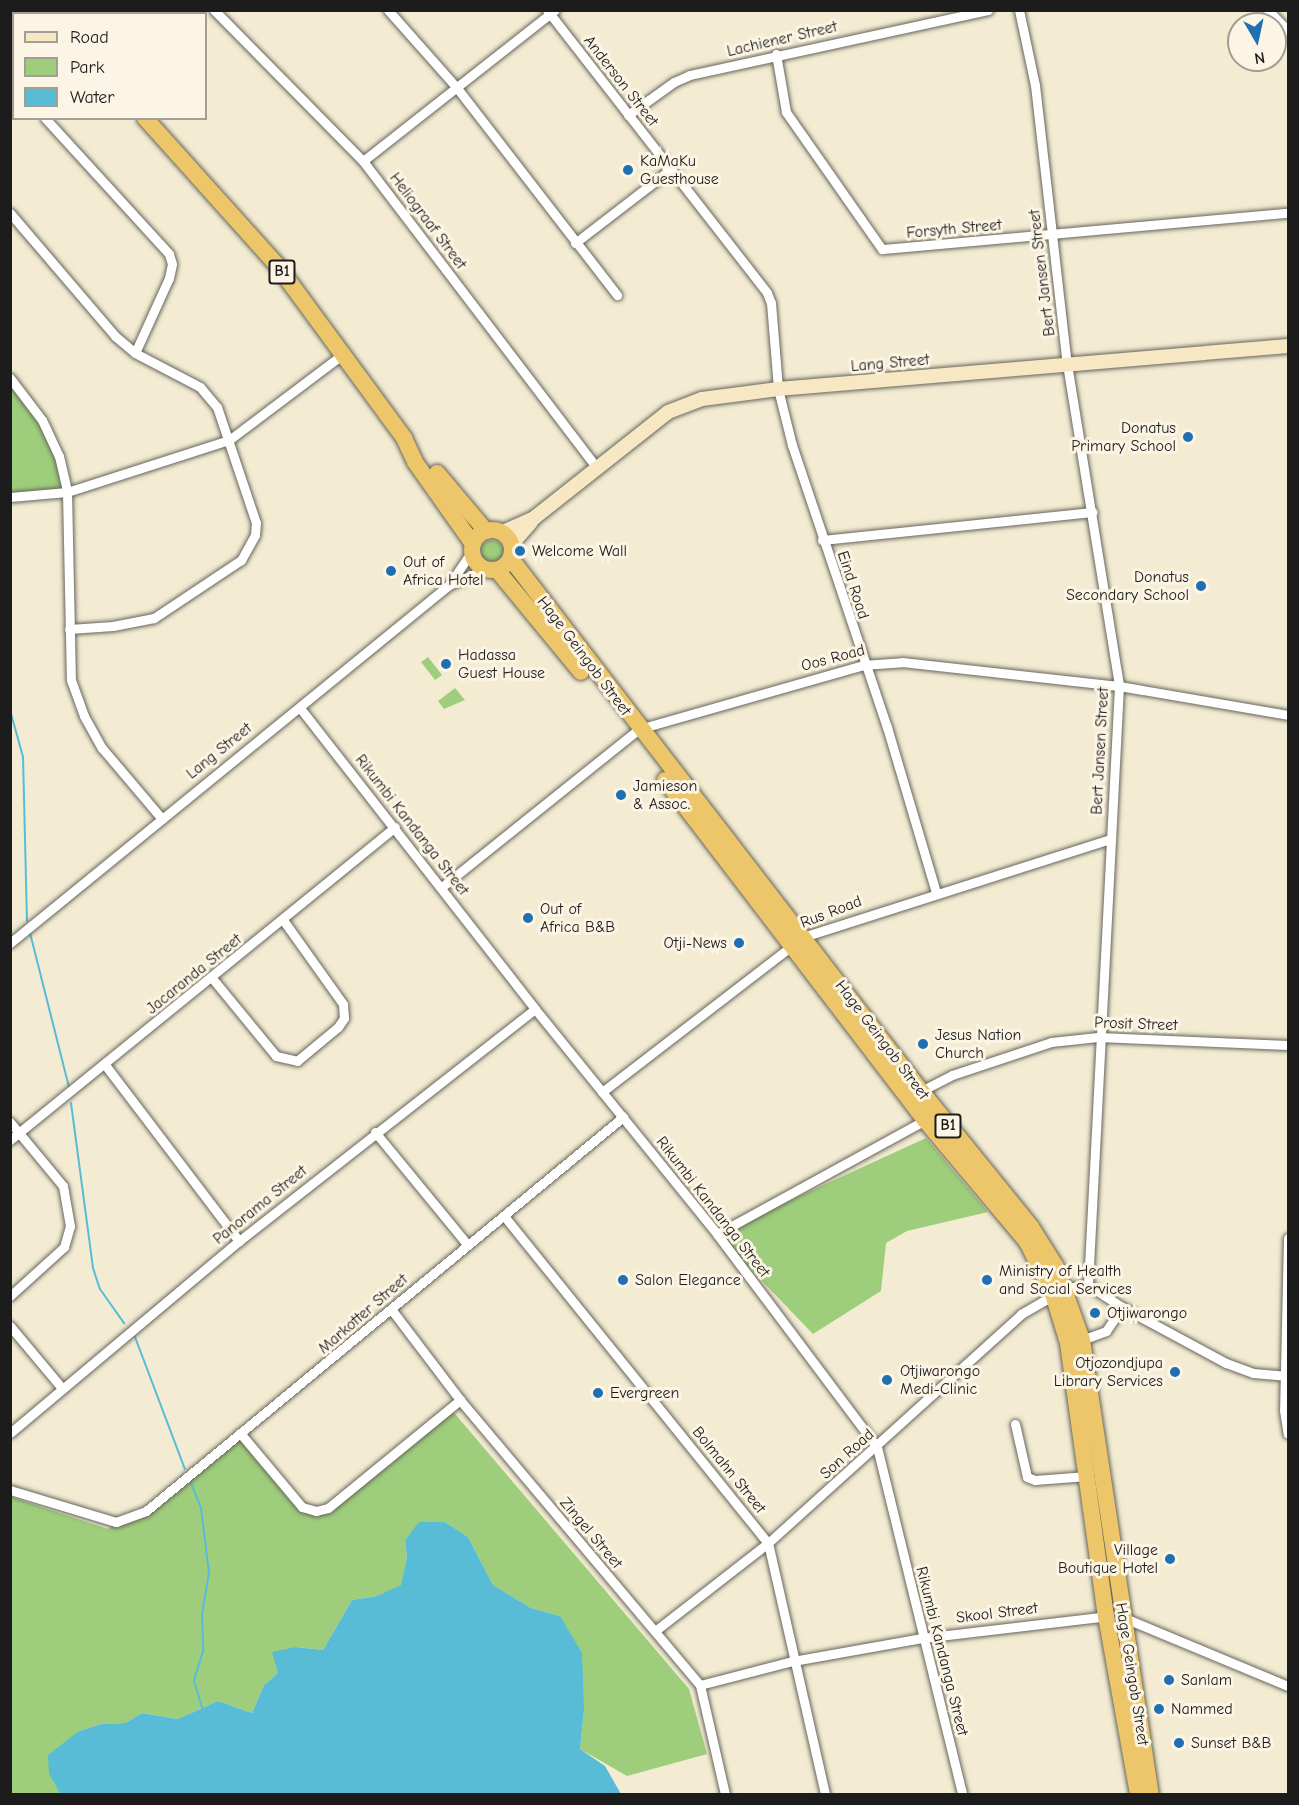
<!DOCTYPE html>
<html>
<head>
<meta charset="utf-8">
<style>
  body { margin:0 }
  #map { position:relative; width:1299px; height:1805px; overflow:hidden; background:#f3ecd3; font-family:"Comic Neue",sans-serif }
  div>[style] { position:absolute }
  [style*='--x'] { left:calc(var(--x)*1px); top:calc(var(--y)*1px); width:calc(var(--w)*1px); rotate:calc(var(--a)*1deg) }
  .green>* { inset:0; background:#9ece7c }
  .round { border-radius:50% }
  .water>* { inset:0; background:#58bcd7 }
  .stream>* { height:2px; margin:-1px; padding:0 1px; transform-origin:1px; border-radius:1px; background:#58bcd7 }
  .roads { filter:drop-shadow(0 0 2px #67655c) drop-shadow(0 0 2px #67655c) }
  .street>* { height:9px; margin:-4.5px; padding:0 4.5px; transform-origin:4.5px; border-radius:4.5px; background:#fff }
  .secondary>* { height:14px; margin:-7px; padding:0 7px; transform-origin:7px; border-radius:7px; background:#f7e8c3 }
  .highway>* { height:16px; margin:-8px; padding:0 8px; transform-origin:8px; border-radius:8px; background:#ecc669 }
  .highway>.ring { margin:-8px; padding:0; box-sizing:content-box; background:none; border:16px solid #ecc669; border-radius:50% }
  .dots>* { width:16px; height:16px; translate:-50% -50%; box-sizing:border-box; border:3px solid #fcf5e5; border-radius:50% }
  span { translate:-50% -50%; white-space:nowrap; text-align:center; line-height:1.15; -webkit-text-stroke:6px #fcf5e5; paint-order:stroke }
  .shield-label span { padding:2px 4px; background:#fcf5e5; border:2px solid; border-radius:4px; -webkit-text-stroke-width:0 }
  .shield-label { font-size:15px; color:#1c1c1c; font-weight:700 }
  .street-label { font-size:16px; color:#1c1c1c }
  .poi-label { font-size:16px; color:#1c1c1c }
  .left { translate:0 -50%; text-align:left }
  .right { translate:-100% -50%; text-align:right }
  .frame { position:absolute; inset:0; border:12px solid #1c1c1c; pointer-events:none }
  .legend { position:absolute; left:12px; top:12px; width:195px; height:108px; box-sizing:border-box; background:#fcf5e5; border:2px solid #a29e95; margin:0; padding:8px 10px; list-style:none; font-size:18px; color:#1c1c1c }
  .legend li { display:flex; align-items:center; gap:12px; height:30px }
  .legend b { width:30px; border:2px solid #a29e95 }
  .north { position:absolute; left:1227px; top:12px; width:60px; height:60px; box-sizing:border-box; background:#fcf5e5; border:2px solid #a29e95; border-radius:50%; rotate:171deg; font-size:16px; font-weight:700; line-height:24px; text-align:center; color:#1c1c1c }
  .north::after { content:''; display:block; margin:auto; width:21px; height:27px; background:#1f6fb2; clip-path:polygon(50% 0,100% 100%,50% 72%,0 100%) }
</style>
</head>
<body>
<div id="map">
  <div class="green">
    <i style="clip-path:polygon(10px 378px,42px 420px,67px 492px,11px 497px)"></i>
    <i class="round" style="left:481px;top:540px;width:22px;height:22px"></i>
    <i style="clip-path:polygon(428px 657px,442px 675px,435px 680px,421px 662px)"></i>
    <i style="clip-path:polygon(455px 688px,465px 700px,444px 709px,438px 701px)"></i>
    <i style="clip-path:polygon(926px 1138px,988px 1212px,907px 1231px,886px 1243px,881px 1291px,813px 1334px,717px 1234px)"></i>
    <i style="clip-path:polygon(450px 1408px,689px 1689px,707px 1754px,627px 1776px,580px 1749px,584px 1711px,560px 1616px,531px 1608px,493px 1585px,468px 1537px,445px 1522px,420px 1522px,405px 1540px,407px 1557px,401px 1586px,377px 1596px,352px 1600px,323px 1650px,296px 1647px,278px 1673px,264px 1685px,252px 1713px,218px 1701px,178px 1719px,142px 1713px,125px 1723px,101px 1724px,79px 1731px,60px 1793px,63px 1794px,11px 1794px,11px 1497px,108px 1529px,116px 1522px,131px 1519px,240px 1433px,302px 1507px,328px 1508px)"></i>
  </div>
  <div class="water">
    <i style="clip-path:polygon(419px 1522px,445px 1522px,468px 1537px,493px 1585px,531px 1608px,560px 1616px,582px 1653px,584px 1711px,580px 1749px,605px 1766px,621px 1794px,60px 1793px,49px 1774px,48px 1755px,79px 1731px,101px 1724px,125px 1723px,142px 1713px,178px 1719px,218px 1701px,252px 1713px,264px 1685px,278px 1673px,272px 1652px,296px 1647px,323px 1650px,352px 1600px,377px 1596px,401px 1585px,407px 1557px,405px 1540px)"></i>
  </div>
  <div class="stream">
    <i style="--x:10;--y:710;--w:49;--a:74.5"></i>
    <i style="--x:23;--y:757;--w:164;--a:88.6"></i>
    <i style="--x:30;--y:933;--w:159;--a:75.8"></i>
    <i style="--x:71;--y:1103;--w:166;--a:82.4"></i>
    <i style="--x:93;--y:1268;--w:22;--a:72"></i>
    <i style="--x:100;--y:1289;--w:42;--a:54.8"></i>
    <i style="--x:135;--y:1337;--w:141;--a:69.3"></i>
    <i style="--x:191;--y:1483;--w:27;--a:68"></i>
    <i style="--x:201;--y:1508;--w:65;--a:83"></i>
    <i style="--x:209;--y:1573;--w:42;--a:99.7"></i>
    <i style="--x:202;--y:1614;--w:37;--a:88"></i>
    <i style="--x:203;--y:1651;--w:31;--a:107"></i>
    <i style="--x:194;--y:1681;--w:28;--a:73"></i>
  </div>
  <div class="roads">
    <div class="street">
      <i style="--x:214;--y:10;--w:212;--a:45.4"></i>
      <i style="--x:363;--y:161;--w:386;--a:52.7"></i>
      <i style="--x:388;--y:10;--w:104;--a:48.5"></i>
      <i style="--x:457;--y:88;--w:262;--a:52.3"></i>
      <i style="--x:547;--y:10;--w:358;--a:52.1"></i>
      <i style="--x:767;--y:293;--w:11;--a:68"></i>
      <i style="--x:771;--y:303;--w:86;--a:85.3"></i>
      <i style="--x:778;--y:389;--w:58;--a:76"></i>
      <i style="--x:792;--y:445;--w:298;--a:71.4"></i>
      <i style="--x:887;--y:727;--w:172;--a:73.5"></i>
      <i style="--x:1019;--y:10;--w:77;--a:78"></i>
      <i style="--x:1035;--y:85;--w:281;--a:83.5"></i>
      <i style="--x:1067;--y:364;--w:326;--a:80.8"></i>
      <i style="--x:1119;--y:686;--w:600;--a:92.96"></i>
      <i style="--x:1268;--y:10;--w:29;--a:46"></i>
      <i style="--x:776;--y:54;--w:59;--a:80.2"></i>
      <i style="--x:786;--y:112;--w:167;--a:55"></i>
      <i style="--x:882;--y:249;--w:408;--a:-5.1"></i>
      <i style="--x:10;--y:82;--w:5;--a:37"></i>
      <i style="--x:628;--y:115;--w:57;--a:-35.7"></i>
      <i style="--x:674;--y:82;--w:17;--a:-24"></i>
      <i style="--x:690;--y:75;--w:305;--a:-12.3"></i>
      <i style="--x:45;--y:118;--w:184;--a:47.6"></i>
      <i style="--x:169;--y:254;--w:10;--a:73"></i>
      <i style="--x:172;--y:264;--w:14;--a:102"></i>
      <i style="--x:169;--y:278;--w:82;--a:114.4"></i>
      <i style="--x:363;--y:161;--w:244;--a:-38.2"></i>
      <i style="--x:10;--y:213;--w:162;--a:49.5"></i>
      <i style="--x:115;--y:336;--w:26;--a:40"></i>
      <i style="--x:135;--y:353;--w:73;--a:27.6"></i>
      <i style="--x:200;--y:387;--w:26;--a:50"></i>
      <i style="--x:217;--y:407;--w:122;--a:71.4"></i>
      <i style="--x:256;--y:523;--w:12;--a:95"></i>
      <i style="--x:255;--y:535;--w:29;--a:119"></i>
      <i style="--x:241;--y:560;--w:105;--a:146.3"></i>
      <i style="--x:154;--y:618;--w:42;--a:169"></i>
      <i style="--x:113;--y:626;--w:44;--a:176.1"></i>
      <i style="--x:575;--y:243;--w:121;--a:-37.6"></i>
      <i style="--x:10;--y:378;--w:53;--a:52.7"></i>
      <i style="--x:42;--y:420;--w:40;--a:65"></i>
      <i style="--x:59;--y:456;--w:37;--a:77"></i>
      <i style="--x:67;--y:492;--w:188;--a:88.8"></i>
      <i style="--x:71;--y:680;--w:38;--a:70"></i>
      <i style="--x:84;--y:716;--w:37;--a:61"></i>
      <i style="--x:102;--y:748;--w:93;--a:49.8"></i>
      <i style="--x:10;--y:497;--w:57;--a:-5"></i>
      <i style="--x:67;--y:492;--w:170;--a:-17.8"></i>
      <i style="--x:229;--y:440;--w:143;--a:-37"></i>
      <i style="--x:822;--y:540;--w:272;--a:-5.9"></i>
      <i style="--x:451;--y:584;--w:38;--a:-23"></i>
      <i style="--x:300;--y:708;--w:382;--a:52"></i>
      <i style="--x:535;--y:1009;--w:289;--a:51"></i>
      <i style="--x:717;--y:1234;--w:266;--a:53.1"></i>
      <i style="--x:877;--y:1447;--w:357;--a:76.2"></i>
      <i style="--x:443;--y:886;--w:251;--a:-38.7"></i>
      <i style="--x:639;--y:729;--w:233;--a:-15.9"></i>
      <i style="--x:863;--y:665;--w:39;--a:-4"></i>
      <i style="--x:902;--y:662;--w:218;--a:6.3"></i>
      <i style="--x:1119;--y:686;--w:171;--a:9.7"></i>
      <i style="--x:10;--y:943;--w:566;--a:-39.2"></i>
      <i style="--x:449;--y:585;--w:41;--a:-55.9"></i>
      <i style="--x:212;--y:978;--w:101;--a:50.6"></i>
      <i style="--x:276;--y:1056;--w:22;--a:13"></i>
      <i style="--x:297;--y:1061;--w:53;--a:-39.7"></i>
      <i style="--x:338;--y:1027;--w:11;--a:-56"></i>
      <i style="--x:344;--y:1018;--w:14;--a:-94"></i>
      <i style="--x:343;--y:1004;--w:103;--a:-125.5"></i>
      <i style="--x:106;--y:1066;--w:220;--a:52.8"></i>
      <i style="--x:921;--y:1091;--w:35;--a:-27"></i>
      <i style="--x:952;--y:1075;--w:104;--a:-18.4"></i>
      <i style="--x:1051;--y:1042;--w:47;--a:-6.1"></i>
      <i style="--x:1098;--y:1037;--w:190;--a:2.4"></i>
      <i style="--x:602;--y:1092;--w:254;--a:-37.6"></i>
      <i style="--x:803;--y:937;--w:323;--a:-17.7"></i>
      <i style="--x:10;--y:1122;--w:83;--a:50.4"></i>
      <i style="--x:63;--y:1186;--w:41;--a:80.1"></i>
      <i style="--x:70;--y:1226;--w:22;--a:106"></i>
      <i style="--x:64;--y:1247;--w:73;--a:137.8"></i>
      <i style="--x:375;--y:1132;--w:145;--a:50.6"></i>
      <i style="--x:10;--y:1140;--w:496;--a:-39.1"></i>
      <i style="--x:504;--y:1216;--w:420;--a:51.1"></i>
      <i style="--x:768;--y:1543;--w:257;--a:77.2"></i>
      <i style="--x:717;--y:1234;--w:237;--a:-28.7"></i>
      <i style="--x:1288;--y:1238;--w:172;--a:91.3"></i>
      <i style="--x:1284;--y:1410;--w:24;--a:81"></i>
      <i style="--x:391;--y:1309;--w:114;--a:52.8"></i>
      <i style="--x:460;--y:1400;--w:373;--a:49.9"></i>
      <i style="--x:700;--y:1685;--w:112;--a:77.1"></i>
      <i style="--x:10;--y:1326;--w:80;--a:50.1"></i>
      <i style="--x:1079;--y:1341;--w:29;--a:-20"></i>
      <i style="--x:1106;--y:1331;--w:29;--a:-56"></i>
      <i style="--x:1015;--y:1424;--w:54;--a:77.2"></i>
      <i style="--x:1027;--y:1477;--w:9;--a:21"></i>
      <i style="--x:1035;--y:1480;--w:52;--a:-4.4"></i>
      <i style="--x:10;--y:1433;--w:299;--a:-40"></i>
      <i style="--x:239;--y:1241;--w:376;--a:-38.1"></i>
      <i style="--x:240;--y:1433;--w:97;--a:50"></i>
      <i style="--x:302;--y:1507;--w:15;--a:16"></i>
      <i style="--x:316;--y:1511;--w:12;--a:-14"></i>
      <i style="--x:328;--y:1508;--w:171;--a:-39.3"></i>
      <i style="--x:10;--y:1490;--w:111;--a:16.8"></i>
      <i style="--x:116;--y:1522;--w:32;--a:-20"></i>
      <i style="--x:146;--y:1511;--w:619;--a:-39.56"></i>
      <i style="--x:1122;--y:1617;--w:180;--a:22.6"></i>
      <i style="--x:655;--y:1631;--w:143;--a:-37.9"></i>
      <i style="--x:768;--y:1543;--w:341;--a:-42.1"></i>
      <i style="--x:1021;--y:1314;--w:52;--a:-30"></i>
      <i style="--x:1066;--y:1288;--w:22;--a:-8"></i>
      <i style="--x:1088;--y:1285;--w:40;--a:32.9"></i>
      <i style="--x:1122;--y:1307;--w:118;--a:28.3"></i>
      <i style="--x:1226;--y:1363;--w:29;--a:20"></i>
      <i style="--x:1253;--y:1373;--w:35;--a:5"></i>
      <i style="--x:700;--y:1685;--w:96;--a:-14.5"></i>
      <i style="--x:793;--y:1661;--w:131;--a:-10.1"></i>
      <i style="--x:922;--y:1638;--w:188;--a:-6.7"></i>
    </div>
    <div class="secondary">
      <i style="--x:503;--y:532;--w:34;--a:-24"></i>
      <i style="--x:534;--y:518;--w:171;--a:-38.3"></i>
      <i style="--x:668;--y:412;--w:36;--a:-21"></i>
      <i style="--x:702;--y:399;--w:77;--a:-7.5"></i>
      <i style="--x:778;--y:389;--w:512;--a:-4.82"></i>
      <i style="--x:512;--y:544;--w:29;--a:-49"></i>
    </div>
    <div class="highway">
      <i style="--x:29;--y:10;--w:5;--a:53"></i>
      <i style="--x:145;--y:118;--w:198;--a:48.1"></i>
      <i style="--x:277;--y:265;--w:215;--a:53.7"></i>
      <i style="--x:404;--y:438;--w:26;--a:65"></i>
      <i style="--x:415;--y:462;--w:100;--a:54.7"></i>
      <i style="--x:437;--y:473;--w:76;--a:49.8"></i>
      <i class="ring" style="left:472px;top:530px;width:24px;height:24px"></i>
      <i style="--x:511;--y:559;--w:672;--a:52.38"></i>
      <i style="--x:921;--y:1091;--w:175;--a:51"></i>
      <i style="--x:1031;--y:1227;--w:47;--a:58"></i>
      <i style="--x:1056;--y:1267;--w:77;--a:70.4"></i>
      <i style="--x:1082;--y:1340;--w:459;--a:81.4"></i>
      <i style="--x:497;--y:570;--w:132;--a:50.5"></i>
      <i style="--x:665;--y:780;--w:428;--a:52.6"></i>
      <i style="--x:925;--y:1120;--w:159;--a:50.1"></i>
      <i style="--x:1027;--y:1242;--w:58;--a:63.4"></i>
      <i style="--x:1053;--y:1294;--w:51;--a:73"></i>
      <i style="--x:1068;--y:1343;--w:276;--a:82.1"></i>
      <i style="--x:1106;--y:1616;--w:181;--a:79.8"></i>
    </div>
  </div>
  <div class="dots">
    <i style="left:628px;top:170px;background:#1f6fb2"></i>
    <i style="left:1188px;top:437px;background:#1f6fb2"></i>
    <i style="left:520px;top:551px;background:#1f6fb2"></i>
    <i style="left:391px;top:571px;background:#1f6fb2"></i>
    <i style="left:1201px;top:586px;background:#1f6fb2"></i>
    <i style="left:446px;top:664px;background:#1f6fb2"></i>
    <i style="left:621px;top:795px;background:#1f6fb2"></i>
    <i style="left:528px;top:918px;background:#1f6fb2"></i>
    <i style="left:739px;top:943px;background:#1f6fb2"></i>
    <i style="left:923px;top:1044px;background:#1f6fb2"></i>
    <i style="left:623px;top:1280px;background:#1f6fb2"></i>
    <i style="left:987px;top:1280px;background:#1f6fb2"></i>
    <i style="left:1095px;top:1313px;background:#1f6fb2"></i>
    <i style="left:1175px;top:1372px;background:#1f6fb2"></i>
    <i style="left:887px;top:1380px;background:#1f6fb2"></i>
    <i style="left:598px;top:1393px;background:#1f6fb2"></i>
    <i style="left:1170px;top:1559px;background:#1f6fb2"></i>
    <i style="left:1169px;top:1680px;background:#1f6fb2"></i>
    <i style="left:1159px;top:1709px;background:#1f6fb2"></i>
    <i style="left:1179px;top:1743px;background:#1f6fb2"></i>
  </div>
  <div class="shield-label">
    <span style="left:282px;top:272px">B1</span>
    <span style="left:948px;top:1126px">B1</span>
  </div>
  <div class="street-label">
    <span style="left:782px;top:39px;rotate:-13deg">Lachiener Street</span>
    <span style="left:621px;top:81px;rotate:52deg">Anderson Street</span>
    <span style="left:428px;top:221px;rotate:53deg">Heliograaf Street</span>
    <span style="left:954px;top:229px;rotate:-5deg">Forsyth Street</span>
    <span style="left:1042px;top:273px;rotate:-97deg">Bert Jansen Street</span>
    <span style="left:890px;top:363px;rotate:-5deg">Lang Street</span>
    <span style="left:853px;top:585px;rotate:72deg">Eind Road</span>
    <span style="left:584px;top:656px;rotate:53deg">Hage Geingob Street</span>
    <span style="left:833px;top:658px;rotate:-15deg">Oos Road</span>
    <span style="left:219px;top:751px;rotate:-39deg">Lang Street</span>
    <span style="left:1100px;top:751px;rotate:-87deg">Bert Jansen Street</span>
    <span style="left:412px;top:825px;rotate:52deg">Rikumbi Kandanga Street</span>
    <span style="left:831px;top:912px;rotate:-21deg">Rus Road</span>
    <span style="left:194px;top:974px;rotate:-39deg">Jacaranda Street</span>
    <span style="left:1136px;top:1024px;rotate:2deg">Prosit Street</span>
    <span style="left:882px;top:1040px;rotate:53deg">Hage Geingob Street</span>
    <span style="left:260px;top:1205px;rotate:-39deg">Panorama Street</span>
    <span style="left:713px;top:1207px;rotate:52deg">Rikumbi Kandanga Street</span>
    <span style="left:363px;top:1314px;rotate:-41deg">Markotter Street</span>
    <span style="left:847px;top:1454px;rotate:-42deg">Son Road</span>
    <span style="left:729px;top:1470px;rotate:51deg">Bolmahn Street</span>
    <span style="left:591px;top:1533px;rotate:50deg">Zingel Street</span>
    <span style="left:997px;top:1613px;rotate:-7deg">Skool Street</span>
    <span style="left:942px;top:1651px;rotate:76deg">Rikumbi Kandanga Street</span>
    <span style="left:1132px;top:1674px;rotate:81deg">Hage Geingob Street</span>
  </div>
  <div class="poi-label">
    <span class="left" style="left:640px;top:170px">KaMaKu<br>Guesthouse</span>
    <span class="right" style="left:1176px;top:437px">Donatus<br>Primary School</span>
    <span class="left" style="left:532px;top:551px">Welcome Wall</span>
    <span class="left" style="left:403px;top:571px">Out of<br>Africa Hotel</span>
    <span class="right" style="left:1189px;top:586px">Donatus<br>Secondary School</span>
    <span class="left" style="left:458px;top:664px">Hadassa<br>Guest House</span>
    <span class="left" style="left:633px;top:795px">Jamieson<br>&amp; Assoc.</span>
    <span class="left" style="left:540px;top:918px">Out of<br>Africa B&amp;B</span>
    <span class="right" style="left:727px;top:943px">Otji-News</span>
    <span class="left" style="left:935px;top:1044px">Jesus Nation<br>Church</span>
    <span class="left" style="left:999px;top:1280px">Ministry of Health<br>and Social Services</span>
    <span class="left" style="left:635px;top:1280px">Salon Elegance</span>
    <span class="left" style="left:1107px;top:1313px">Otjiwarongo</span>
    <span class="right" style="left:1163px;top:1372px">Otjozondjupa<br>Library Services</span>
    <span class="left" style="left:900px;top:1380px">Otjiwarongo<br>Medi-Clinic</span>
    <span class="left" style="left:610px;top:1393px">Evergreen</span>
    <span class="right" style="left:1158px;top:1559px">Village<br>Boutique Hotel</span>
    <span class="left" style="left:1181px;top:1680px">Sanlam</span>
    <span class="left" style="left:1171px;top:1709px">Nammed</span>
    <span class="left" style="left:1191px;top:1743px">Sunset B&amp;B</span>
  </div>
  <div class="frame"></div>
  <ul class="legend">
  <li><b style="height:8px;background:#f7e8c3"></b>Road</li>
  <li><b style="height:16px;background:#9ece7c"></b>Park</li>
  <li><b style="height:16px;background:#58bcd7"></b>Water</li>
  </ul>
  <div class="north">N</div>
</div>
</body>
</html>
